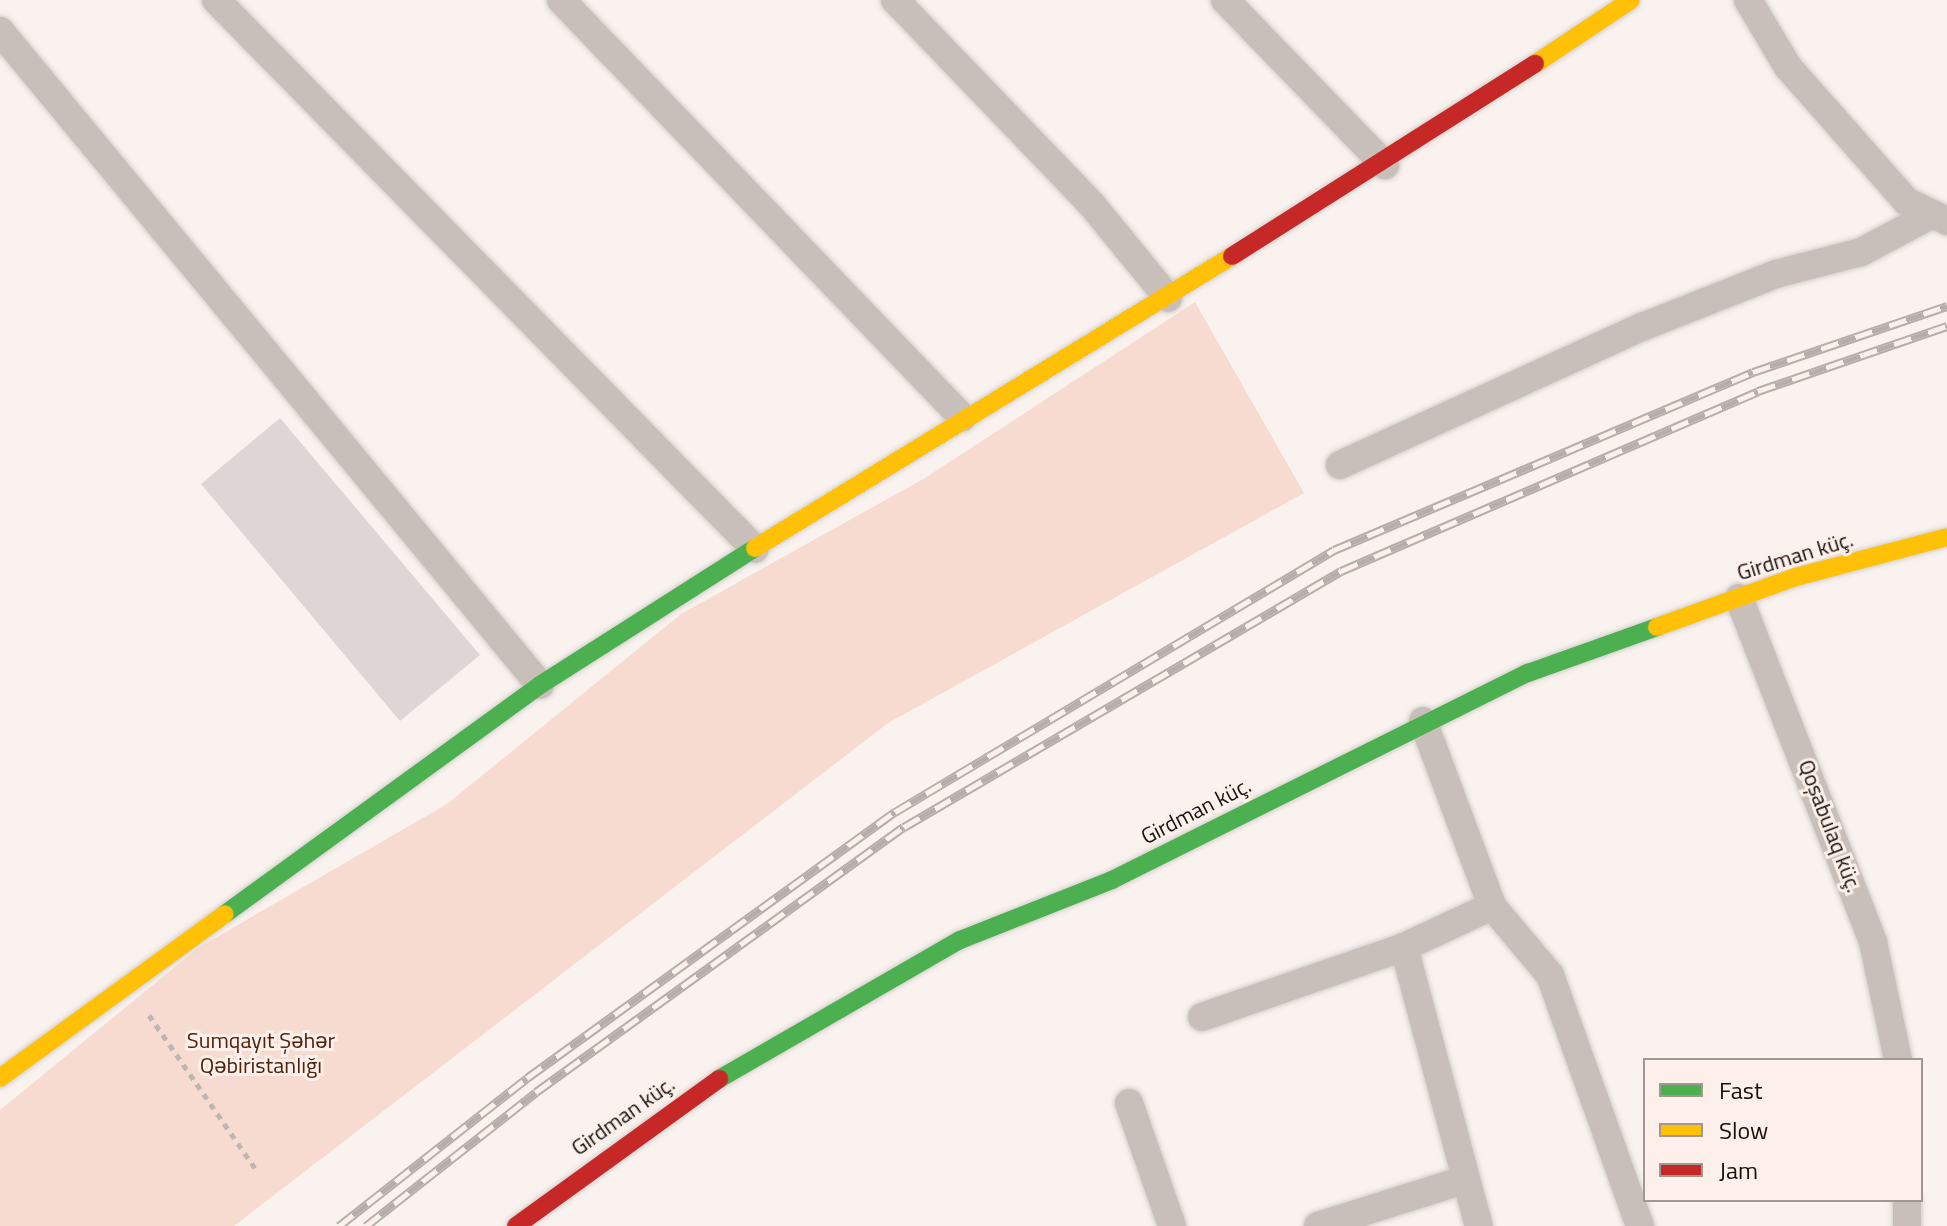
<!DOCTYPE html>
<html>
<head>
<meta charset="utf-8">
<style>
  body { margin:0 }
  #map { position:relative; width:1947px; height:1226px; overflow:hidden; background:#f9f2ef; font-family:"Titillium Web",sans-serif }
  div>[style] { position:absolute }
  [style*='--x'] { left:calc(var(--x)*1px); top:calc(var(--y)*1px); width:calc(var(--w)*1px); rotate:calc(var(--a)*1deg) }
  .green>* { inset:0; background:#f8dbd0 }
  .building>* { inset:0; background:#ddd6d4 }
  .path>* { height:5px; margin-top:-2.5px; transform-origin:0; background:repeating-linear-gradient(90deg,#beb6b2 0 6px,transparent 0 12px) }
  .roads { filter:drop-shadow(0 0 2px #d4cfcc) drop-shadow(0 0 2px #d4cfcc) }
  .street>* { height:28px; margin:-14px; padding:0 14px; transform-origin:14px; border-radius:14px; background:#c9bfba }
  .fast>* { height:18px; margin:-9px; padding:0 9px; transform-origin:9px; border-radius:9px; background:#4caf50 }
  .slow>* { height:18px; margin:-9px; padding:0 9px; transform-origin:9px; border-radius:9px; background:#ffc107 }
  .jam>* { height:18px; margin:-9px; padding:0 9px; transform-origin:9px; border-radius:9px; background:#c62828 }
  .rail>* { height:9px; margin-top:-4.5px; transform-origin:0; background:repeating-linear-gradient(90deg,#fdf0eb 0 18px,#b6aeab 0 36px); box-sizing:border-box; border-block:2px solid #b6aeab }
  span { translate:-50% -50%; white-space:nowrap; text-align:center; line-height:1.15; -webkit-text-stroke:6px #fdf0eb; paint-order:stroke }
  .street-label { font-size:22px; color:#16110f }
  .park-label { font-size:22px; color:#50210b }
  .legend { position:absolute; left:1643px; top:1058px; width:280px; height:144px; box-sizing:border-box; background:#fdf0eb; border:2px solid #a19793; margin:0; padding:10px 14px; list-style:none; font-size:24px; color:#16110f }
  .legend li { display:flex; align-items:center; gap:16px; height:40px }
  .legend b { width:40px; border:2px solid #a19793 }
</style>
</head>
<body>
<div id="map">
  <div class="green">
    <i style="clip-path:polygon(1195px 302px,1304px 493px,888px 723px,234px 1226px,0 1226px,0 1110px,198px 948px,447px 804px,681px 614px,925px 478px)"></i>
  </div>
  <div class="building">
    <i style="clip-path:polygon(280px 418px,480px 655px,400px 721px,201px 484px)"></i>
  </div>
  <div class="path">
    <i style="--x:149;--y:1015;--w:186;--a:55.3"></i>
  </div>
  <div class="roads">
    <div class="street">
      <i style="--x:216;--y:0;--w:769;--a:45.53"></i>
      <i style="--x:561;--y:0;--w:579;--a:46.12"></i>
      <i style="--x:895;--y:0;--w:284;--a:46.1"></i>
      <i style="--x:1092;--y:205;--w:120;--a:50.7"></i>
      <i style="--x:1225;--y:0;--w:230;--a:45.9"></i>
      <i style="--x:1748;--y:0;--w:78;--a:59.2"></i>
      <i style="--x:1788;--y:67;--w:179;--a:48.6"></i>
      <i style="--x:1906;--y:201;--w:46;--a:26"></i>
      <i style="--x:0;--y:31;--w:848;--a:50.45"></i>
      <i style="--x:1340;--y:465;--w:332;--a:-24.6"></i>
      <i style="--x:1642;--y:327;--w:144;--a:-21.6"></i>
      <i style="--x:1776;--y:274;--w:88;--a:-14.5"></i>
      <i style="--x:1861;--y:252;--w:75;--a:-27.9"></i>
      <i style="--x:1739;--y:598;--w:369;--a:68.7"></i>
      <i style="--x:1873;--y:942;--w:121;--a:78"></i>
      <i style="--x:1423;--y:721;--w:197;--a:69.5"></i>
      <i style="--x:1492;--y:906;--w:97;--a:155"></i>
      <i style="--x:1404;--y:947;--w:289;--a:75"></i>
      <i style="--x:1492;--y:906;--w:90;--a:50"></i>
      <i style="--x:1550;--y:975;--w:267;--a:70.3"></i>
      <i style="--x:1202;--y:1017;--w:214;--a:-19.1"></i>
      <i style="--x:1129;--y:1103;--w:130;--a:70.7"></i>
      <i style="--x:1318;--y:1226;--w:153;--a:-17.5"></i>
      <i style="--x:1907;--y:1226;--w:26;--a:-90"></i>
    </div>
    <div class="fast">
      <i style="--x:225;--y:914;--w:389;--a:-36"></i>
      <i style="--x:540;--y:685;--w:255;--a:-32.5"></i>
      <i style="--x:719;--y:1079;--w:278;--a:-30"></i>
      <i style="--x:960;--y:940;--w:163;--a:-21.5"></i>
      <i style="--x:1112;--y:880;--w:465;--a:-26.5"></i>
      <i style="--x:1528;--y:673;--w:137;--a:-19.6"></i>
    </div>
    <div class="slow">
      <i style="--x:1535;--y:64;--w:115;--a:-33.7"></i>
      <i style="--x:755;--y:548;--w:559;--a:-31.47"></i>
      <i style="--x:1657;--y:627;--w:148;--a:-19.8"></i>
      <i style="--x:1796;--y:577;--w:156;--a:-14.8"></i>
      <i style="--x:0;--y:1078;--w:278;--a:-36.1"></i>
    </div>
    <div class="jam">
      <i style="--x:1232;--y:256;--w:359;--a:-32.4"></i>
      <i style="--x:516;--y:1226;--w:251;--a:-35.9"></i>
    </div>
  </div>
  <div class="rail">
    <i style="--x:339;--y:1226;--w:239;--a:-38.2"></i>
    <i style="--x:527;--y:1078;--w:454;--a:-35.9"></i>
    <i style="--x:895;--y:812;--w:511;--a:-30.83"></i>
    <i style="--x:1334;--y:550;--w:455;--a:-23"></i>
    <i style="--x:1753;--y:372;--w:205;--a:-18.8"></i>
    <i style="--x:366;--y:1226;--w:216;--a:-38.2"></i>
    <i style="--x:536;--y:1092;--w:453;--a:-35.8"></i>
    <i style="--x:904;--y:827;--w:506;--a:-30.36"></i>
    <i style="--x:1341;--y:571;--w:454;--a:-23.3"></i>
    <i style="--x:1758;--y:391;--w:200;--a:-19"></i>
  </div>
  <div class="street-label">
    <span style="left:1795px;top:556px;rotate:-17deg">Girdman küç.</span>
    <span style="left:1196px;top:811px;rotate:-27deg">Girdman küç.</span>
    <span style="left:1830px;top:826px;rotate:69deg">Qoşabulaq küç.</span>
    <span style="left:623px;top:1116px;rotate:-35deg">Girdman küç.</span>
  </div>
  <div class="park-label">
    <span style="left:261px;top:1053px">Sumqayıt Şəhər<br>Qəbiristanlığı</span>
  </div>
  <ul class="legend">
  <li><b style="height:10px;background:#4caf50"></b>Fast</li>
  <li><b style="height:10px;background:#ffc107"></b>Slow</li>
  <li><b style="height:10px;background:#c62828"></b>Jam</li>
  </ul>
</div>
</body>
</html>
